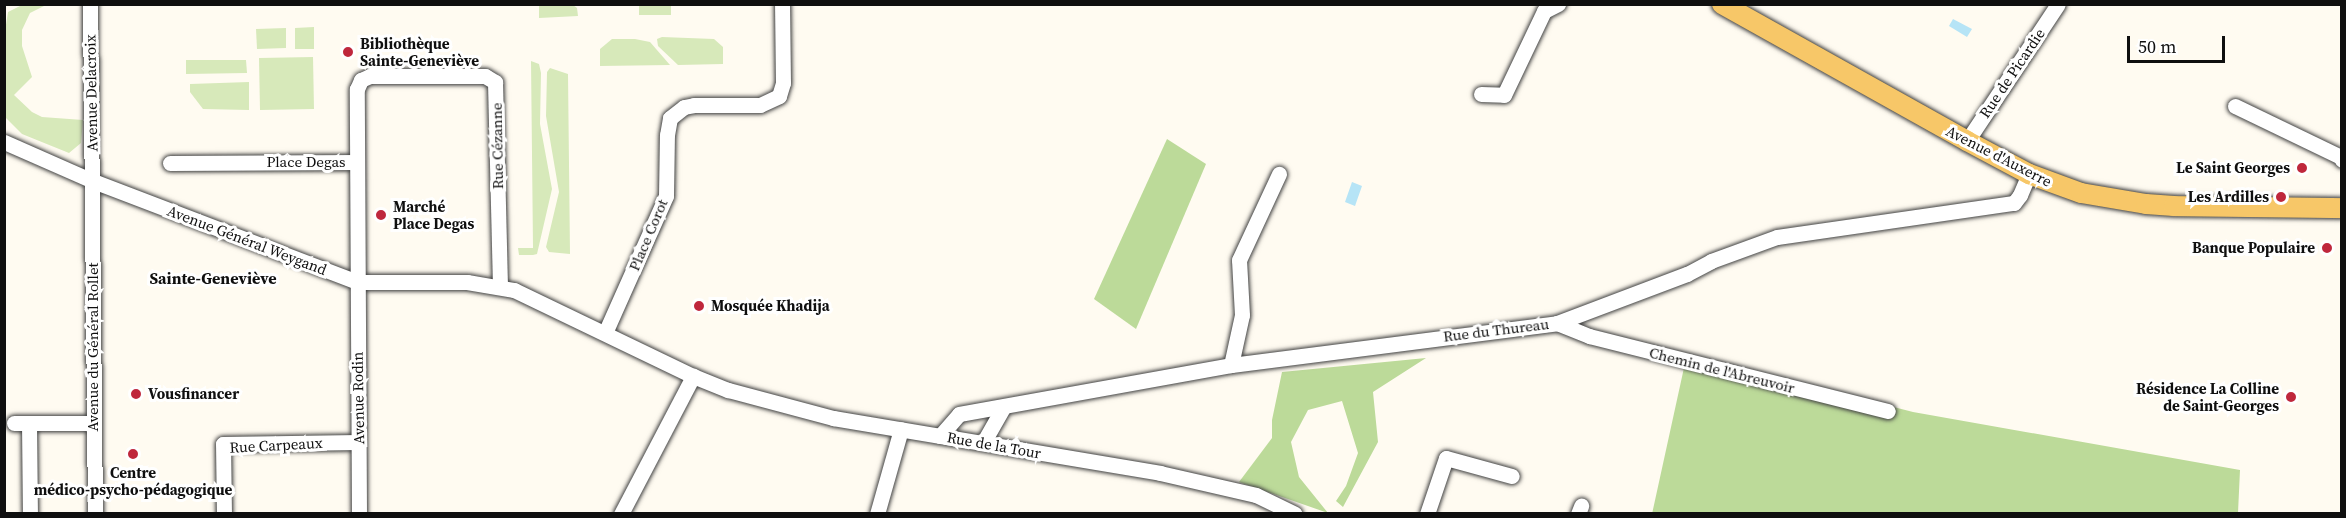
<!DOCTYPE html>
<html>
<head>
<meta charset="utf-8">
<style>
  body { margin:0 }
  #map { position:relative; width:2346px; height:518px; overflow:hidden; background:#fffbf1; font-family:"Source Serif 4",serif }
  div>[style] { position:absolute }
  [style*='--x'] { left:calc(var(--x)*1px); top:calc(var(--y)*1px); width:calc(var(--w)*1px); rotate:calc(var(--a)*1deg) }
  .green>* { inset:0; background:#d7e9ba }
  .forest>* { inset:0; background:#bcda99 }
  .water>* { inset:0; background:#b6e4f6 }
  .roads { filter:drop-shadow(0 0 2px #424242) drop-shadow(0 0 2px #424242) }
  .minor>* { height:15px; margin:-7.5px; padding:0 7.5px; transform-origin:7.5px; border-radius:7.5px; background:#fff }
  .major>* { height:20px; margin:-10px; padding:0 10px; transform-origin:10px; border-radius:10px; background:#f7c768 }
  .dots>* { width:16px; height:16px; translate:-50% -50%; box-sizing:border-box; border:3px solid #fff; border-radius:50% }
  span { translate:-50% -50%; white-space:nowrap; text-align:center; line-height:1.15; -webkit-text-stroke:6px #fff; paint-order:stroke }
  .poi-label { font-size:15px; color:#0f0f0f; font-weight:700 }
  .left { translate:0 -50%; text-align:left }
  .right { translate:-100% -50%; text-align:right }
  .street-label { font-size:15px; color:#0f0f0f }
  .neighbourhood-label { font-size:16px; color:#0f0f0f; font-weight:700 }
  .frame { position:absolute; inset:0; border:6px solid #0f0f0f; pointer-events:none }
  .scale { position:absolute; left:2127px; top:36px; width:98px; height:27px; box-sizing:border-box; border:3px solid #0f0f0f; border-top:0; padding-left:8px; font-size:18px; line-height:21px; white-space:nowrap; color:#0f0f0f; -webkit-text-stroke:4px #fff; paint-order:stroke }
</style>
</head>
<body>
<div id="map">
  <div class="green">
    <i style="clip-path:polygon(22px 5px,46px 5px,30px 13px,22px 30px,22px 46px,32px 77px,14px 95px,32px 112px,42px 117px,83px 120px,81px 143px,69px 153px,22px 134px,5px 117px,5px 31px,8px 12px)"></i>
    <i style="clip-path:polygon(539px 5px,573px 5px,577px 8px,578px 16px,539px 18px)"></i>
    <i style="clip-path:polygon(639px 5px,671px 5px,671px 15px,639px 15px)"></i>
    <i style="clip-path:polygon(314px 27px,314px 49px,295px 49px,295px 28px)"></i>
    <i style="clip-path:polygon(286px 28px,286px 48px,257px 49px,256px 29px)"></i>
    <i style="clip-path:polygon(662px 37px,714px 39px,723px 47px,723px 64px,678px 65px,658px 46px,657px 39px)"></i>
    <i style="clip-path:polygon(612px 39px,635px 39px,650px 42px,670px 65px,600px 66px,600px 49px)"></i>
    <i style="clip-path:polygon(313px 57px,314px 109px,260px 110px,259px 58px)"></i>
    <i style="clip-path:polygon(186px 60px,246px 60px,247px 73px,186px 74px)"></i>
    <i style="clip-path:polygon(531px 61px,539px 64px,541px 73px,540px 124px,552px 189px,537px 254px,533px 255px,519px 255px,518px 248px,533px 248px)"></i>
    <i style="clip-path:polygon(550px 68px,568px 74px,570px 254px,549px 252px,546px 247px,559px 192px,546px 116px,547px 72px)"></i>
    <i style="clip-path:polygon(249px 82px,249px 110px,203px 109px,190px 92px,190px 84px)"></i>
  </div>
  <div class="forest">
    <i style="clip-path:polygon(1167px 139px,1206px 164px,1136px 329px,1094px 299px)"></i>
    <i style="clip-path:polygon(1687px 354px,1913px 412px,2240px 470px,2238px 513px,1652px 514px)"></i>
    <i style="clip-path:polygon(1426px 358px,1373px 392px,1378px 442px,1343px 507px,1336px 501px,1346px 486px,1358px 453px,1342px 401px,1308px 410px,1291px 442px,1299px 477px,1328px 513px,1239px 482px,1272px 438px,1272px 420px,1282px 372px)"></i>
  </div>
  <div class="water">
    <i style="clip-path:polygon(1953px 19px,1972px 29px,1967px 37px,1949px 26px)"></i>
    <i style="clip-path:polygon(1352px 182px,1362px 186px,1355px 206px,1345px 202px)"></i>
  </div>
  <div class="roads">
    <div class="minor">
      <i style="--x:90;--y:4;--w:510;--a:89.44"></i>
      <i style="--x:1481;--y:94;--w:23;--a:2"></i>
      <i style="--x:1504;--y:95;--w:93;--a:-64.5"></i>
      <i style="--x:1544;--y:11;--w:16;--a:-27"></i>
      <i style="--x:2235;--y:106;--w:118;--a:25.7"></i>
      <i style="--x:2341;--y:157;--w:3;--a:72"></i>
      <i style="--x:1967;--y:141;--w:164;--a:-56.4"></i>
      <i style="--x:4;--y:142;--w:97;--a:23.7"></i>
      <i style="--x:93;--y:181;--w:283;--a:20.9"></i>
      <i style="--x:357;--y:282;--w:110;--a:0"></i>
      <i style="--x:467;--y:282;--w:48;--a:9.7"></i>
      <i style="--x:514;--y:290;--w:199;--a:25.7"></i>
      <i style="--x:693;--y:376;--w:38;--a:22"></i>
      <i style="--x:728;--y:390;--w:109;--a:14.9"></i>
      <i style="--x:833;--y:418;--w:332;--a:9.5"></i>
      <i style="--x:1160;--y:473;--w:98;--a:12.9"></i>
      <i style="--x:1256;--y:495;--w:43;--a:26"></i>
      <i style="--x:170;--y:163;--w:187;--a:-0.3"></i>
      <i style="--x:1557;--y:323;--w:35;--a:22"></i>
      <i style="--x:1589;--y:336;--w:308;--a:14.1"></i>
      <i style="--x:605;--y:333;--w:150;--a:-66"></i>
      <i style="--x:666;--y:196;--w:61;--a:-89.1"></i>
      <i style="--x:667;--y:135;--w:17;--a:-80"></i>
      <i style="--x:670;--y:118;--w:18;--a:-38"></i>
      <i style="--x:684;--y:107;--w:10;--a:-11"></i>
      <i style="--x:694;--y:105;--w:66;--a:0"></i>
      <i style="--x:760;--y:105;--w:21;--a:-25"></i>
      <i style="--x:779;--y:96;--w:14;--a:-73"></i>
      <i style="--x:783;--y:83;--w:79;--a:-90.7"></i>
      <i style="--x:1231;--y:365;--w:51;--a:-77.6"></i>
      <i style="--x:1242;--y:315;--w:55;--a:-93.1"></i>
      <i style="--x:1239;--y:260;--w:95;--a:-65.1"></i>
      <i style="--x:14;--y:423;--w:80;--a:0"></i>
      <i style="--x:29;--y:423;--w:91;--a:89.4"></i>
      <i style="--x:940;--y:436;--w:29;--a:-49"></i>
      <i style="--x:959;--y:414;--w:276;--a:-10.2"></i>
      <i style="--x:1231;--y:365;--w:329;--a:-7.3"></i>
      <i style="--x:1557;--y:323;--w:139;--a:-20.7"></i>
      <i style="--x:1687;--y:274;--w:27;--a:-28"></i>
      <i style="--x:1711;--y:261;--w:70;--a:-20"></i>
      <i style="--x:1777;--y:237;--w:239;--a:-8.2"></i>
      <i style="--x:2014;--y:203;--w:10;--a:-53"></i>
      <i style="--x:2020;--y:195;--w:23;--a:-67"></i>
      <i style="--x:983;--y:443;--w:40;--a:-60.3"></i>
      <i style="--x:224;--y:514;--w:70;--a:-90.8"></i>
      <i style="--x:223;--y:444;--w:135;--a:-0.8"></i>
      <i style="--x:359;--y:514;--w:425;--a:-90.3"></i>
      <i style="--x:357;--y:89;--w:10;--a:-66"></i>
      <i style="--x:361;--y:80;--w:10;--a:-24"></i>
      <i style="--x:370;--y:76;--w:115;--a:0"></i>
      <i style="--x:485;--y:76;--w:12;--a:31"></i>
      <i style="--x:495;--y:82;--w:204;--a:88.6"></i>
      <i style="--x:621;--y:514;--w:156;--a:-62.4"></i>
      <i style="--x:877;--y:514;--w:88;--a:-74.2"></i>
      <i style="--x:1427;--y:514;--w:59;--a:-71.3"></i>
      <i style="--x:1446;--y:458;--w:68;--a:15.3"></i>
      <i style="--x:1578;--y:514;--w:9;--a:-69"></i>
    </div>
    <div class="major">
      <i style="--x:1722;--y:4;--w:281;--a:29.2"></i>
      <i style="--x:1967;--y:141;--w:70;--a:28"></i>
      <i style="--x:2029;--y:174;--w:55;--a:20.1"></i>
      <i style="--x:2081;--y:193;--w:66;--a:9.6"></i>
      <i style="--x:2146;--y:204;--w:28;--a:4"></i>
      <i style="--x:2174;--y:206;--w:168;--a:0.7"></i>
    </div>
  </div>
  <div class="dots">
    <i style="left:348px;top:52px;background:#bf273c"></i>
    <i style="left:2302px;top:168px;background:#bf273c"></i>
    <i style="left:2281px;top:197px;background:#bf273c"></i>
    <i style="left:381px;top:215px;background:#bf273c"></i>
    <i style="left:2327px;top:248px;background:#bf273c"></i>
    <i style="left:699px;top:306px;background:#bf273c"></i>
    <i style="left:136px;top:394px;background:#bf273c"></i>
    <i style="left:2291px;top:397px;background:#bf273c"></i>
    <i style="left:133px;top:454px;background:#bf273c"></i>
  </div>
  <div class="poi-label">
    <span class="left" style="left:360px;top:52px">Bibliothèque<br>Sainte-Geneviève</span>
    <span class="right" style="left:2290px;top:168px">Le Saint Georges</span>
    <span class="right" style="left:2269px;top:197px">Les Ardilles</span>
    <span class="left" style="left:393px;top:215px">Marché<br>Place Degas</span>
    <span class="right" style="left:2315px;top:248px">Banque Populaire</span>
    <span class="left" style="left:711px;top:306px">Mosquée Khadija</span>
    <span class="right" style="left:2279px;top:397px">Résidence La Colline<br>de Saint-Georges</span>
    <span class="left" style="left:148px;top:394px">Vousfinancer</span>
    <span style="left:133px;top:481px">Centre<br>médico-psycho-pédagogique</span>
  </div>
  <div class="street-label">
    <span style="left:2012px;top:73px;rotate:-56deg">Rue de Picardie</span>
    <span style="left:91px;top:93px;rotate:-91deg">Avenue Delacroix</span>
    <span style="left:497px;top:146px;rotate:-91deg">Rue Cézanne</span>
    <span style="left:1999px;top:156px;rotate:27deg">Avenue d'Auxerre</span>
    <span style="left:306px;top:162px">Place Degas</span>
    <span style="left:648px;top:235px;rotate:-67deg">Place Corot</span>
    <span style="left:247px;top:240px;rotate:21deg">Avenue Général Weygand</span>
    <span style="left:1496px;top:330px;rotate:-7deg">Rue du Thureau</span>
    <span style="left:93px;top:347px;rotate:-90deg">Avenue du Général Rollet</span>
    <span style="left:1722px;top:370px;rotate:14deg">Chemin de l'Abreuvoir</span>
    <span style="left:358px;top:398px;rotate:-91deg">Avenue Rodin</span>
    <span style="left:276px;top:445px;rotate:-3deg">Rue Carpeaux</span>
    <span style="left:994px;top:445px;rotate:10deg">Rue de la Tour</span>
  </div>
  <div class="neighbourhood-label">
    <span style="left:213px;top:278px">Sainte-Geneviève</span>
  </div>
  <div class="frame"></div>
  <div class="scale">50 m</div>
</div>
</body>
</html>
